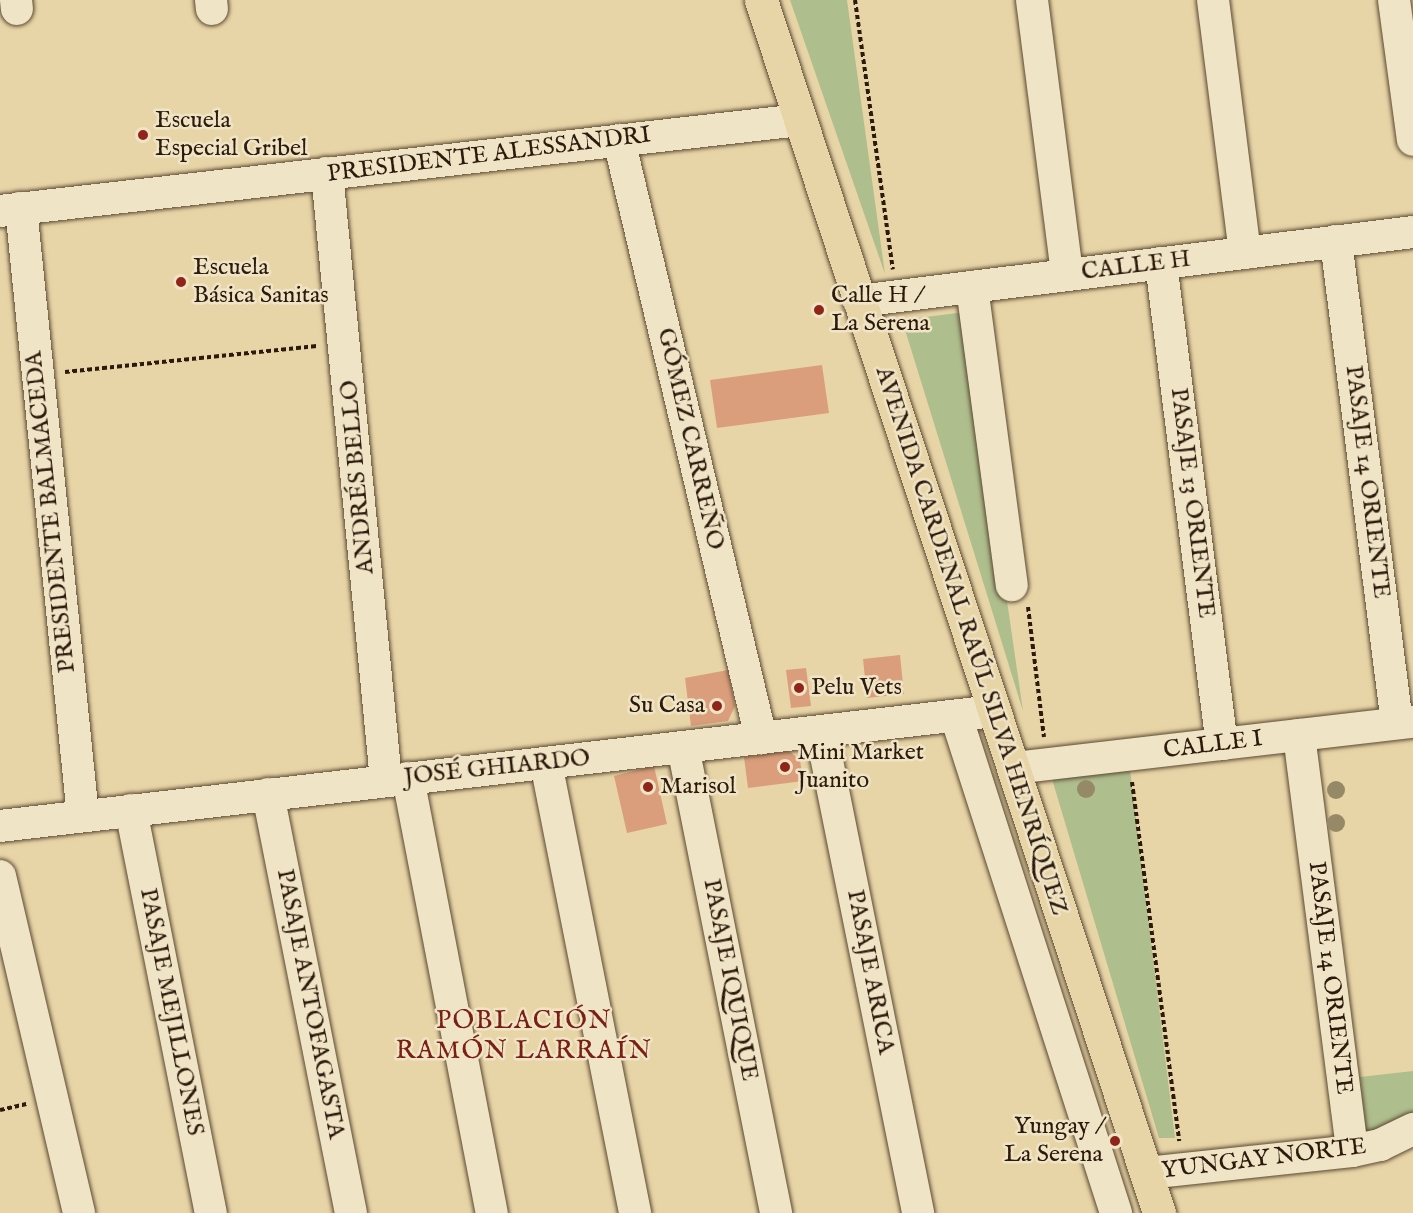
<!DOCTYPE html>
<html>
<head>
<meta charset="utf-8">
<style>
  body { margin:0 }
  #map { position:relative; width:1413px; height:1213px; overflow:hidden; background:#e8d5a7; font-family:"IM FELL English",serif }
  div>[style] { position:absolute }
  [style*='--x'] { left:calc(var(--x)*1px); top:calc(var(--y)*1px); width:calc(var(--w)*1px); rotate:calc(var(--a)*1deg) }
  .green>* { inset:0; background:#afbe8d }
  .building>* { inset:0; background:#db9e7c }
  .path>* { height:4px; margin-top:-2px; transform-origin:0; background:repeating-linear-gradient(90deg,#2c1a0c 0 4.5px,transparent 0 7.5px) }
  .roads { filter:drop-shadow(0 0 2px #5b4933) drop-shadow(0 0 2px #5b4933) }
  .minor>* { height:32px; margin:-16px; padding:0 16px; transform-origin:16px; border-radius:16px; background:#f0e4c6 }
  .major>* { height:33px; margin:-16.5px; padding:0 16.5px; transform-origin:16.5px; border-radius:16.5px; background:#e8d5a7 }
  .trees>* { width:18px; height:18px; margin:-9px; border-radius:50%; background:#968967 }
  .dots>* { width:16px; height:16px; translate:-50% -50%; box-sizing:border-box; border:3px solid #f0e4c6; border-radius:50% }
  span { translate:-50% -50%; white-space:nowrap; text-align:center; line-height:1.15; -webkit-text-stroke:5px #f0e4c6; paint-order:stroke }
  .poi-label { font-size:24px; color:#2c1a0c }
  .left { translate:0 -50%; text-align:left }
  .right { translate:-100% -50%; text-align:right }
  .street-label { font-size:24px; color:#2c1a0c }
  .neighbourhood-label { font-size:26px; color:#7a1f14; letter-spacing:1.5px }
</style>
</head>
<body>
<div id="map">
  <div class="green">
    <i style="clip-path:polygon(790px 0,847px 0,885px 274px)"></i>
    <i style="clip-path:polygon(965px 312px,1023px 711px,902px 320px)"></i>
    <i style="clip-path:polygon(1130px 770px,1175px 1138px,1159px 1138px,1052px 779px)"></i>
    <i style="clip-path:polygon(1413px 1071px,1413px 1124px,1364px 1138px,1360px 1077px)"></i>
  </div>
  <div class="building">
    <i style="clip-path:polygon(822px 365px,829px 413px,717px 428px,710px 380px)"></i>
    <i style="clip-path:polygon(900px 655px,904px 694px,867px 698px,863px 659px)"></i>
    <i style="clip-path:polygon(806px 668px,811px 706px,791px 708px,786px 670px)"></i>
    <i style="clip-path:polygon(728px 670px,735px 706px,728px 721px,691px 726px,685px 678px)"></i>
    <i style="clip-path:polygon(789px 751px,800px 760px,803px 781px,748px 788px,744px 757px)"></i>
    <i style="clip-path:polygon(654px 766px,667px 824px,627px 833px,614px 776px)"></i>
  </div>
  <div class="path">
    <i style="--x:855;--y:0;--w:272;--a:82"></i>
    <i style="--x:65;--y:372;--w:253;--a:-5.9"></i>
    <i style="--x:1028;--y:607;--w:131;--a:83"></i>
    <i style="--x:1132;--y:782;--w:362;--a:82.5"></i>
    <i style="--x:0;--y:1110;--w:27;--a:-13"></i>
  </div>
  <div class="roads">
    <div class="minor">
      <i style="--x:16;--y:0;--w:9;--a:84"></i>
      <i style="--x:211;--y:0;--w:9;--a:84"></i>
      <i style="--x:1032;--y:0;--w:277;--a:82.7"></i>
      <i style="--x:1213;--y:0;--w:255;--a:82.8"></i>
      <i style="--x:1394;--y:0;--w:141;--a:82.3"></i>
      <i style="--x:619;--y:140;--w:615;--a:76.64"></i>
      <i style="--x:327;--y:173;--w:610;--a:84.45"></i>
      <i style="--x:21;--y:208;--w:611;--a:84.18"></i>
      <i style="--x:0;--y:211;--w:805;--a:-6.49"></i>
      <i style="--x:1336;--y:241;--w:486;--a:82.8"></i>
      <i style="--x:1161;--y:263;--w:485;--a:82.8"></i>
      <i style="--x:972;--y:287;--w:301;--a:82.4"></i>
      <i style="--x:859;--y:301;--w:558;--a:-7.1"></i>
      <i style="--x:956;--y:716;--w:522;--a:72.15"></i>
      <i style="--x:821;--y:731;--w:492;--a:78.6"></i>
      <i style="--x:1299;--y:735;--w:419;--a:82.7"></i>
      <i style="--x:683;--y:747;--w:475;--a:78.7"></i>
      <i style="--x:546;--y:763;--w:459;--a:78.8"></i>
      <i style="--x:1014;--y:768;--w:402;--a:-6.6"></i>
      <i style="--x:408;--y:778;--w:443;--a:79.1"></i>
      <i style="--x:268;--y:794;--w:427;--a:78.8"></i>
      <i style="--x:131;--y:810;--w:411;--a:78.8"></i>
      <i style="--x:0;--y:826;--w:1001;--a:-6.6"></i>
      <i style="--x:0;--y:876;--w:346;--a:76.8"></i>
      <i style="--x:1147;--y:1173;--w:206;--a:-6.1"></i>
      <i style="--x:1352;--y:1151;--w:29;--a:-12"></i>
      <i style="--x:1380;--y:1145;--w:37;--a:-26"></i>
    </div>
    <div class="major">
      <i style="--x:761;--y:0;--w:1277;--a:71.83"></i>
    </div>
  </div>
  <div class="trees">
    <i style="left:1086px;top:789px"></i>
    <i style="left:1336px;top:790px"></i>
    <i style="left:1336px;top:823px"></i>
  </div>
  <div class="dots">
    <i style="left:143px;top:135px;background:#8f2418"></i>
    <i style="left:181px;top:282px;background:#8f2418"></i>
    <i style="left:819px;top:310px;background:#8f2418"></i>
    <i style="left:799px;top:688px;background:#8f2418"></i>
    <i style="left:717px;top:706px;background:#8f2418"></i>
    <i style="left:785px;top:767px;background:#8f2418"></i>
    <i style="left:648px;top:787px;background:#8f2418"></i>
    <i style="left:1115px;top:1141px;background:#8f2418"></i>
  </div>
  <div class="poi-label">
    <span class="left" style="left:155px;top:135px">Escuela<br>Especial Gribel</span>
    <span class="left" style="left:193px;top:282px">Escuela<br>Básica Sanitas</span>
    <span class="left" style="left:831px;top:310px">Calle H /<br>La Serena</span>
    <span class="left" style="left:811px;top:688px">Pelu Vets</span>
    <span class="right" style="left:705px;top:706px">Su Casa</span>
    <span class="left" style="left:797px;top:767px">Mini Market<br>Juanito</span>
    <span class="left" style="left:660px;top:787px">Marisol</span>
    <span class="right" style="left:1103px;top:1141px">Yungay /<br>La Serena</span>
  </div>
  <div class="street-label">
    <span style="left:489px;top:155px;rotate:-7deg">PRESIDENTE ALESSANDRI</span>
    <span style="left:1136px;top:266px;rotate:-7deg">CALLE H</span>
    <span style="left:690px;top:439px;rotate:77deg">GÓMEZ CARREÑO</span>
    <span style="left:358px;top:477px;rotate:-95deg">ANDRÉS BELLO</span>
    <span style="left:1367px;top:482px;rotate:83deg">PASAJE 14 ORIENTE</span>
    <span style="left:1192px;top:503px;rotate:83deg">PASAJE 13 ORIENTE</span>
    <span style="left:51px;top:512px;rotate:-96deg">PRESIDENTE BALMACEDA</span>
    <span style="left:971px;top:641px;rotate:72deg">AVENIDA CARDENAL RAÚL SILVA HENRÍQUEZ</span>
    <span style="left:1213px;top:745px;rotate:-7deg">CALLE I</span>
    <span style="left:497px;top:768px;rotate:-6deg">JOSÉ GHIARDO</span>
    <span style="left:870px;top:972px;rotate:79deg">PASAJE ARICA</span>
    <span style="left:1330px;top:978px;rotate:83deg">PASAJE 14 ORIENTE</span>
    <span style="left:730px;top:980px;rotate:79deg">PASAJE IQUIQUE</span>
    <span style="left:310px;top:1004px;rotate:79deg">PASAJE ANTOFAGASTA</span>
    <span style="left:171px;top:1012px;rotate:79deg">PASAJE MEJILLONES</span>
    <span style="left:1264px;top:1159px;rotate:-7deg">YUNGAY NORTE</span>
  </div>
  <div class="neighbourhood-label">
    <span style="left:524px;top:1036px">POBLACIÓN<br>RAMÓN LARRAÍN</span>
  </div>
</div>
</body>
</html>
